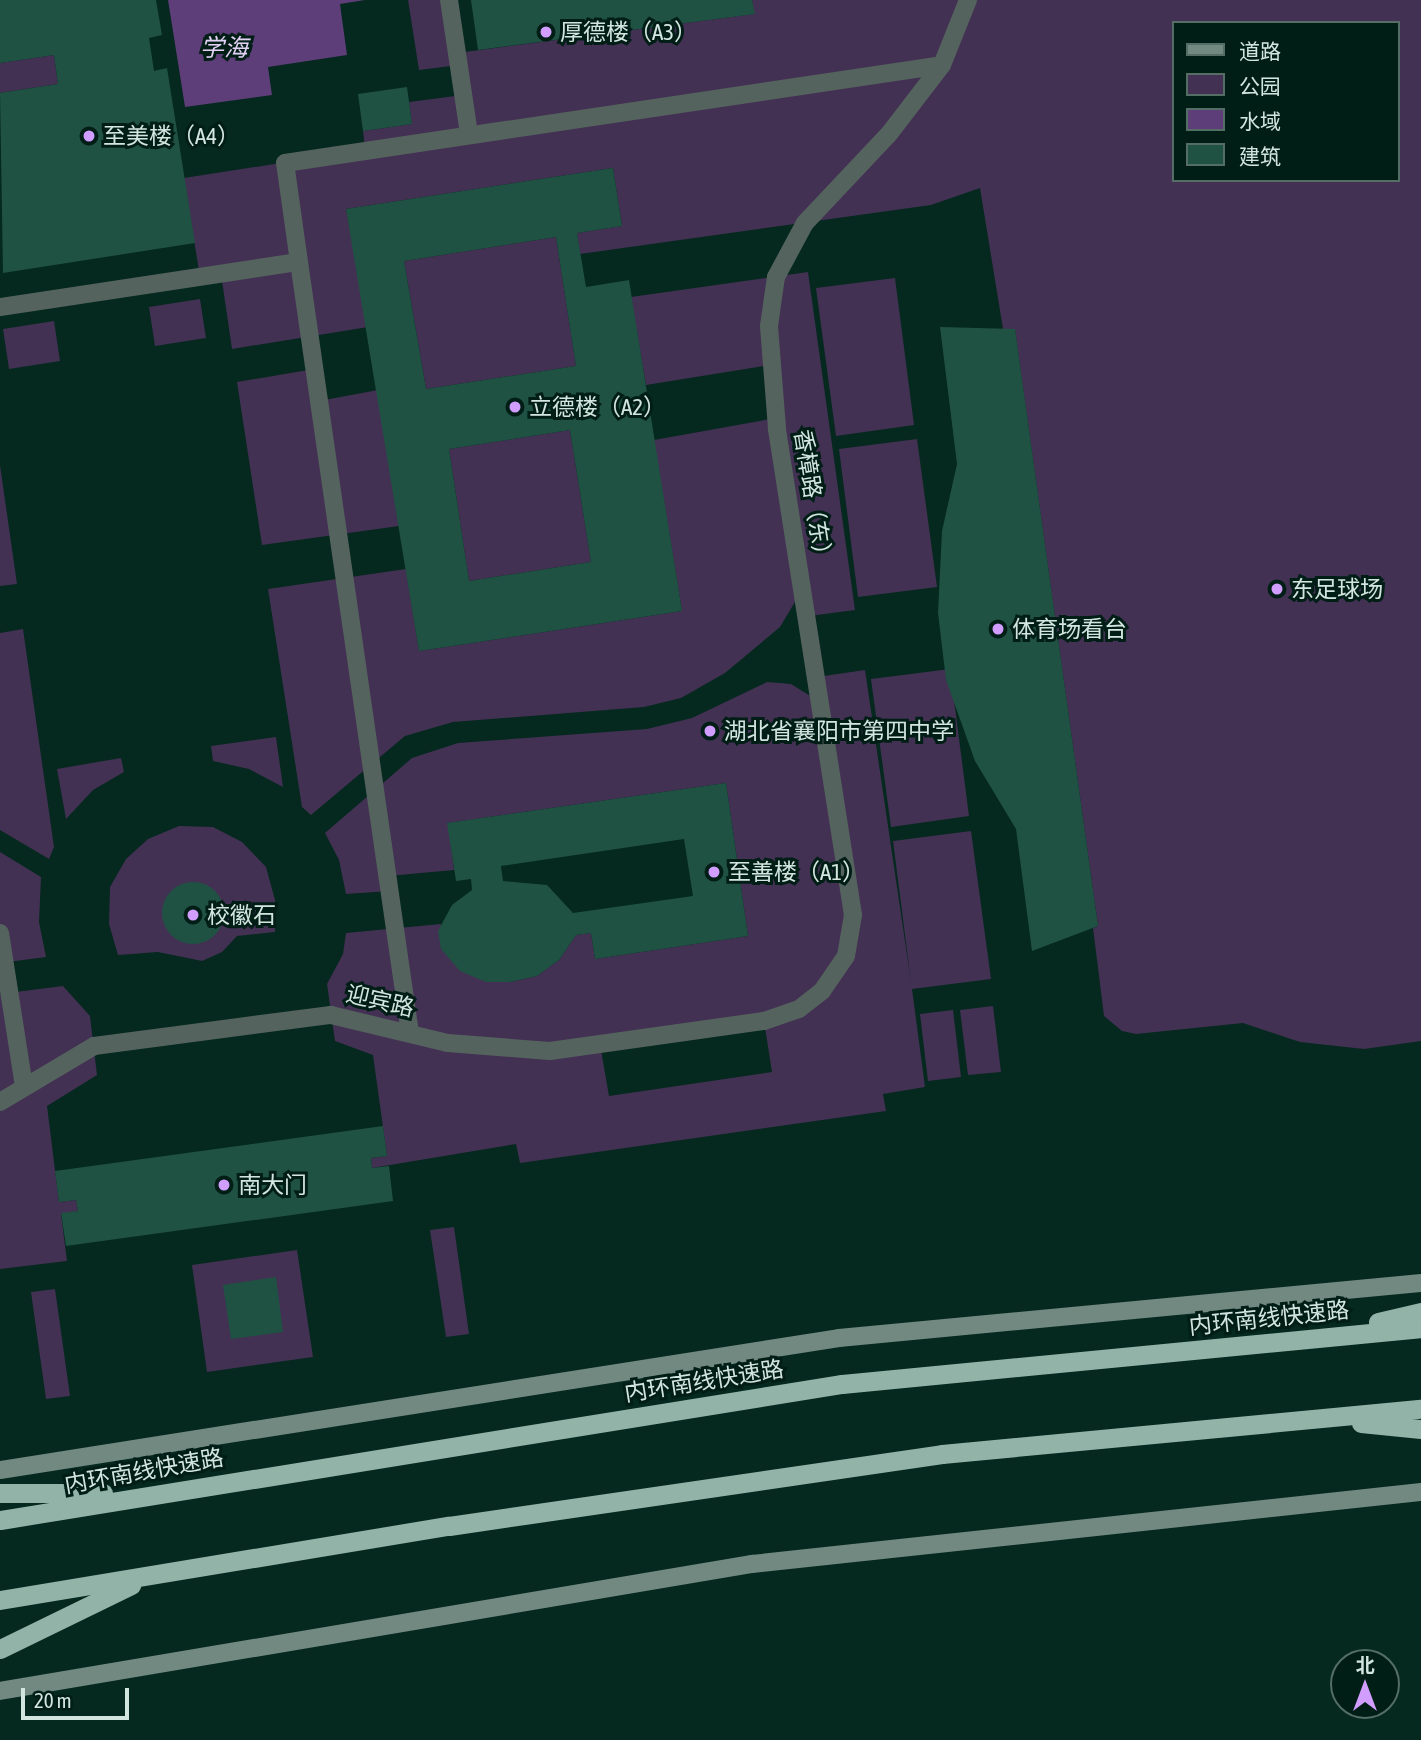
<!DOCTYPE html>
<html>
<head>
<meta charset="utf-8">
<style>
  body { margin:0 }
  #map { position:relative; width:1421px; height:1740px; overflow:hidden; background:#05281f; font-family:"Asap Condensed","Noto Sans SC",sans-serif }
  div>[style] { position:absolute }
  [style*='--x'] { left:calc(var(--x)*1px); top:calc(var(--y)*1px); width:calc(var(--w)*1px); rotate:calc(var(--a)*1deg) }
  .green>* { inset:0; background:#423152 }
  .water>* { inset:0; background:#5d3e78 }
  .building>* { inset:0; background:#205244 }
  .round { border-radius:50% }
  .service>* { height:18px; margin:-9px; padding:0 9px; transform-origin:9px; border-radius:9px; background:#55635e }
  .pedestrian>* { height:18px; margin:-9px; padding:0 9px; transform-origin:9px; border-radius:9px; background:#55635e }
  .secondary>* { height:18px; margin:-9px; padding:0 9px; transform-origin:9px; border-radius:9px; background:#728981 }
  .trunk>* { height:19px; margin:-9.5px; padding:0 9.5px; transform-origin:9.5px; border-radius:9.5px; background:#92b3a8 }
  .dots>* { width:19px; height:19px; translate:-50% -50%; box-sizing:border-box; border:4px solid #001e16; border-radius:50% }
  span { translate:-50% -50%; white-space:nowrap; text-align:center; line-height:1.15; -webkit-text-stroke:6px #001e16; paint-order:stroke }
  .poi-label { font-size:23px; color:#d3e5df }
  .left { translate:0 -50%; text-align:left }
  .street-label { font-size:23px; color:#d3e5df }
  .water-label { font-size:24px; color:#e3d1f4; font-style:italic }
  .legend { position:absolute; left:1172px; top:21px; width:228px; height:161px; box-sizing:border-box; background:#001e16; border:2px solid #546e66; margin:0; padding:9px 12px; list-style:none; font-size:21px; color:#d3e5df }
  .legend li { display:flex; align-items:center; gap:14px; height:35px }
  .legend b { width:35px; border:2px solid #546e66 }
  .north { position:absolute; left:1330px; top:1649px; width:70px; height:70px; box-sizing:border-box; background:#001e16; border:2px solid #546e66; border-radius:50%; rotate:0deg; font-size:19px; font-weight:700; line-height:28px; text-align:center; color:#d3e5df }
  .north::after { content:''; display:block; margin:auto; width:24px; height:32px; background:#d19dfe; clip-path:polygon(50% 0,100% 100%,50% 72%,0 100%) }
  .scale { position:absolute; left:21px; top:1688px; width:108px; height:32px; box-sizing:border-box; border:4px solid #d3e5df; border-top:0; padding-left:9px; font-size:21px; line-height:24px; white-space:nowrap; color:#d3e5df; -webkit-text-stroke:5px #001e16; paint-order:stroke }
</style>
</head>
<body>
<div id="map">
  <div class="green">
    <i style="clip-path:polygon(evenodd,408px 0,449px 0,457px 53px,754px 14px,752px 0,1421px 0,1421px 1041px,1364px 1049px,1300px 1042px,1243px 1023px,1136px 1034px,1122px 1031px,1104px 1016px,1093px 928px,1098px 926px,1015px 330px,1003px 329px,980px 188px,931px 205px,580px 254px,577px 233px,622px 226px,613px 168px,346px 209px,368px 327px,232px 349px,221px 274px,200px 277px,184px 178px,365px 150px,363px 131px,412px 124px,409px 102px,463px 95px,459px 65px,419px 70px,408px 0,1174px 23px,1398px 23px,1398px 180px,1174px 180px,1174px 23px)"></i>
    <i style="clip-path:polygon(54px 55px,58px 84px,0 93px,0 63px)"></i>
    <i style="clip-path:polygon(556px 237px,576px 366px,426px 389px,404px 261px)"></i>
    <i style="clip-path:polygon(808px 272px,855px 610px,809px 616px,802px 590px,780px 627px,725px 673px,681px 698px,644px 707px,453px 722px,405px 736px,311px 815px,302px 807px,268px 589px,406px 569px,419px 651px,682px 611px,654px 440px,776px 418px,771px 365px,646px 385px,631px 297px)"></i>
    <i style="clip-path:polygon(895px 278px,914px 425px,836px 436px,816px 288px)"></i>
    <i style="clip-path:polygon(200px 299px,206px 338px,155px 346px,149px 307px)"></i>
    <i style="clip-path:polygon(54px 321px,60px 361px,9px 369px,3px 329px)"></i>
    <i style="clip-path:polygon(314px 369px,319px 401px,378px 390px,399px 526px,262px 545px,237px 382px)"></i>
    <i style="clip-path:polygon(570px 430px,591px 562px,469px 581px,449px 449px)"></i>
    <i style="clip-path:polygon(917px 439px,937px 587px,858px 597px,839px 449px)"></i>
    <i style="clip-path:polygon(0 465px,17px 584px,0 586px)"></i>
    <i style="clip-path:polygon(23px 629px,54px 847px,49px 859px,0 830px,0 633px)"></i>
    <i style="clip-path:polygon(950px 669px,969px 816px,891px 827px,871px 679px)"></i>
    <i style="clip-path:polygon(evenodd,865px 670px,911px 982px,893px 841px,971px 831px,991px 979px,912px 989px,925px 1087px,883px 1094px,886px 1111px,520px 1163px,516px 1144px,372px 1168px,371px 1158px,387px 1156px,373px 1055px,335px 1041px,327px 984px,343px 954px,346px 933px,441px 924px,441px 949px,486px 982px,510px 982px,537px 976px,559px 960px,576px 935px,591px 933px,595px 959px,748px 936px,726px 783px,448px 823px,454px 870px,388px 876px,390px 891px,346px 894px,339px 860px,325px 833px,412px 758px,458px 743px,647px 729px,692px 718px,767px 682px,791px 684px,820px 702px,817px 677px,865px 670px,764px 1021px,772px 1072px,609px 1096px,600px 1044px,764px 1021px)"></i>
    <i style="clip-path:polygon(276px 737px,283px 787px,249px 769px,213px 761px,211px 746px)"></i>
    <i style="clip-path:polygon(121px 758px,124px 772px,93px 790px,66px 819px,57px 769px)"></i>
    <i style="clip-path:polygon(179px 826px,213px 827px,242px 842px,266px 867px,275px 900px,275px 932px,237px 936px,222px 952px,202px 961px,158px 952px,118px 955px,109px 924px,110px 887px,126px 859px,148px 839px)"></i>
    <i style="clip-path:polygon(0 852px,41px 877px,39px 922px,46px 957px,0 963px)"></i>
    <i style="clip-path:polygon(63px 986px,90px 1016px,97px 1075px,47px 1106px,59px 1202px,76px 1200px,78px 1211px,61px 1214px,67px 1261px,0 1269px,0 994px)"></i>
    <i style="clip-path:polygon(993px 1006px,1001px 1072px,968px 1075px,960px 1010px)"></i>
    <i style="clip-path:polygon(953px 1010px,961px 1077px,928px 1081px,920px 1014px)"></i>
    <i style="clip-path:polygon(454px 1227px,469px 1334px,446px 1337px,430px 1230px)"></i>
    <i style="clip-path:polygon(297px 1250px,313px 1357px,207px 1372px,192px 1265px)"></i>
    <i style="clip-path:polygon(55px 1289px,70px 1396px,46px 1399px,31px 1292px)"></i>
  </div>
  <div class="water">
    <i style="clip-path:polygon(168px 0,365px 0,340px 4px,347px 55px,268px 67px,272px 95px,185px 107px)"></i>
  </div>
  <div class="building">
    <i style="clip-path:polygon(0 0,156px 0,162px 35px,149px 38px,154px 71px,167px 68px,195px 243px,3px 273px,0 93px,58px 84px,54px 55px,0 63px)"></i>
    <i style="clip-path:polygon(471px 0,752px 0,755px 14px,478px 50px)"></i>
    <i style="clip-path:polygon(407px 87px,412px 124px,363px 131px,358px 94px)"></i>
    <i style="clip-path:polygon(evenodd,613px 168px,622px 226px,577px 233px,586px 287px,629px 280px,682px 611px,419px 651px,346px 209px,613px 168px,556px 237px,576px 366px,426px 389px,404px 261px,556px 237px,613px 168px,570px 430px,591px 562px,469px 581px,449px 449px,570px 430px)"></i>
    <i style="clip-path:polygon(940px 327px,1015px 329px,1098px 926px,1032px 951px,1016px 829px,975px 761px,946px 680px,938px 613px,942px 531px,957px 464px)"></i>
    <i style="clip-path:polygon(evenodd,726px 783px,748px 936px,595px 959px,591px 933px,576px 935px,559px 960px,537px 976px,510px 982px,486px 982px,460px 971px,441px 949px,438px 931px,452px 905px,472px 890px,471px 879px,456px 881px,447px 823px,726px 783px,684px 839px,693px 896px,573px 913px,547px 885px,503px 881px,502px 874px,501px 866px,684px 839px)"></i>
    <i class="round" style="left:162px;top:882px;width:62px;height:62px"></i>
    <i style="clip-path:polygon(383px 1126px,387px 1156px,371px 1158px,372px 1168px,389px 1166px,393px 1201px,66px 1246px,61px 1213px,78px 1211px,76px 1200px,59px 1202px,55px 1171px)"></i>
    <i style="clip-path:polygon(276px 1277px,283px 1332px,231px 1339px,223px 1285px)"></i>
  </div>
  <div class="service">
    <i style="--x:0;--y:1102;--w:109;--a:-30.8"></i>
    <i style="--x:94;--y:1046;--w:239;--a:-7.5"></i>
    <i style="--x:331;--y:1015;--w:120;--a:13.5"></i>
    <i style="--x:448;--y:1043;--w:102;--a:4.5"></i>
    <i style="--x:550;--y:1051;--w:216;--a:-8"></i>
    <i style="--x:764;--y:1021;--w:37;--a:-19"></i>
    <i style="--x:799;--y:1009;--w:29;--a:-38"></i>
    <i style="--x:822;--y:991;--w:42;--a:-55.6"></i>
    <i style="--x:846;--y:956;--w:42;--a:-80.3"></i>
    <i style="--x:853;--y:915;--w:493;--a:-98.9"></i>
    <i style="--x:777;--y:428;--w:102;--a:-94.5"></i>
    <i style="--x:769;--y:326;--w:49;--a:-81.9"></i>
    <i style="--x:776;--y:277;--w:61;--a:-61.8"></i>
    <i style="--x:805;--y:223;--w:122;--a:-46.7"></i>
    <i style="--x:889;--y:134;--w:87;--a:-52.5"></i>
    <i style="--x:942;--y:65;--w:70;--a:-68.2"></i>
  </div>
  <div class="pedestrian">
    <i style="--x:449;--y:0;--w:135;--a:81.5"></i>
    <i style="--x:299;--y:262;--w:779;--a:81.81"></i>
    <i style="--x:0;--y:307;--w:302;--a:-8.6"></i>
    <i style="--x:299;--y:262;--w:100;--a:-98"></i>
    <i style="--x:285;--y:163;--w:664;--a:-8.48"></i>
    <i style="--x:0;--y:933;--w:156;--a:81.1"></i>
  </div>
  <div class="secondary">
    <i style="--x:0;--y:1470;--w:849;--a:-8.94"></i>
    <i style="--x:839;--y:1338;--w:585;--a:-5.4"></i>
    <i style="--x:0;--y:1691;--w:763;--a:-9.59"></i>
    <i style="--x:752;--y:1564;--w:673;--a:-6.14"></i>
  </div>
  <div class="trunk">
    <i style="--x:1378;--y:1322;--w:44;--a:-13.1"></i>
    <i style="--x:1361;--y:1423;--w:60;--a:5.7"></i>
    <i style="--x:0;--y:1493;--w:103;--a:0"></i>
    <i style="--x:0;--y:1520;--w:853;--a:-9.18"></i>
    <i style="--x:842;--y:1384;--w:582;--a:-5.52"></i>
    <i style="--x:0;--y:1600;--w:455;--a:-9.4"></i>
    <i style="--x:449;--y:1526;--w:498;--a:-8.3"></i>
    <i style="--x:942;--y:1454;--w:481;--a:-5.4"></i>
    <i style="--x:0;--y:1649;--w:146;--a:-26"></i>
  </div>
  <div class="dots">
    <i style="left:546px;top:32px;background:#d19dfe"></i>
    <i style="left:89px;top:136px;background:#d19dfe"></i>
    <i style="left:515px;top:407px;background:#d19dfe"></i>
    <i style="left:1277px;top:589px;background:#d19dfe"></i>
    <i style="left:998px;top:629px;background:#d19dfe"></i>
    <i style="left:710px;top:731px;background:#d19dfe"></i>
    <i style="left:714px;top:872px;background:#d19dfe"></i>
    <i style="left:193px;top:915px;background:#d19dfe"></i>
    <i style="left:224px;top:1185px;background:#d19dfe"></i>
  </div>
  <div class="poi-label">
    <span class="left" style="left:560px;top:32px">厚德楼（A3）</span>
    <span class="left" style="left:103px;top:136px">至美楼（A4）</span>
    <span class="left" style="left:529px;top:407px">立德楼（A2）</span>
    <span class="left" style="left:1291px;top:589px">东足球场</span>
    <span class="left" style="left:1012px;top:629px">体育场看台</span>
    <span class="left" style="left:724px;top:731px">湖北省襄阳市第四中学</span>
    <span class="left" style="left:728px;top:872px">至善楼（A1）</span>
    <span class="left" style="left:207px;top:915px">校徽石</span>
    <span class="left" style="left:238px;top:1185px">南大门</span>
  </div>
  <div class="street-label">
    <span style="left:813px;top:498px;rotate:81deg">香樟路（东）</span>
    <span style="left:380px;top:1001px;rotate:13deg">迎宾路</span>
    <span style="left:1269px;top:1318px;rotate:-6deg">内环南线快速路</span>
    <span style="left:704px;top:1381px;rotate:-9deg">内环南线快速路</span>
    <span style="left:144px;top:1471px;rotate:-10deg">内环南线快速路</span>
  </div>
  <div class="water-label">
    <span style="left:224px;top:48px">学海</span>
  </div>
  <ul class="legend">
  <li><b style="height:9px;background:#728981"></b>道路</li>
  <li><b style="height:19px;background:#423152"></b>公园</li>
  <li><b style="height:19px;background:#5d3e78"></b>水域</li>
  <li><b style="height:19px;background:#205244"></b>建筑</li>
  </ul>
  <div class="north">北</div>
  <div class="scale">20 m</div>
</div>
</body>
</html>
